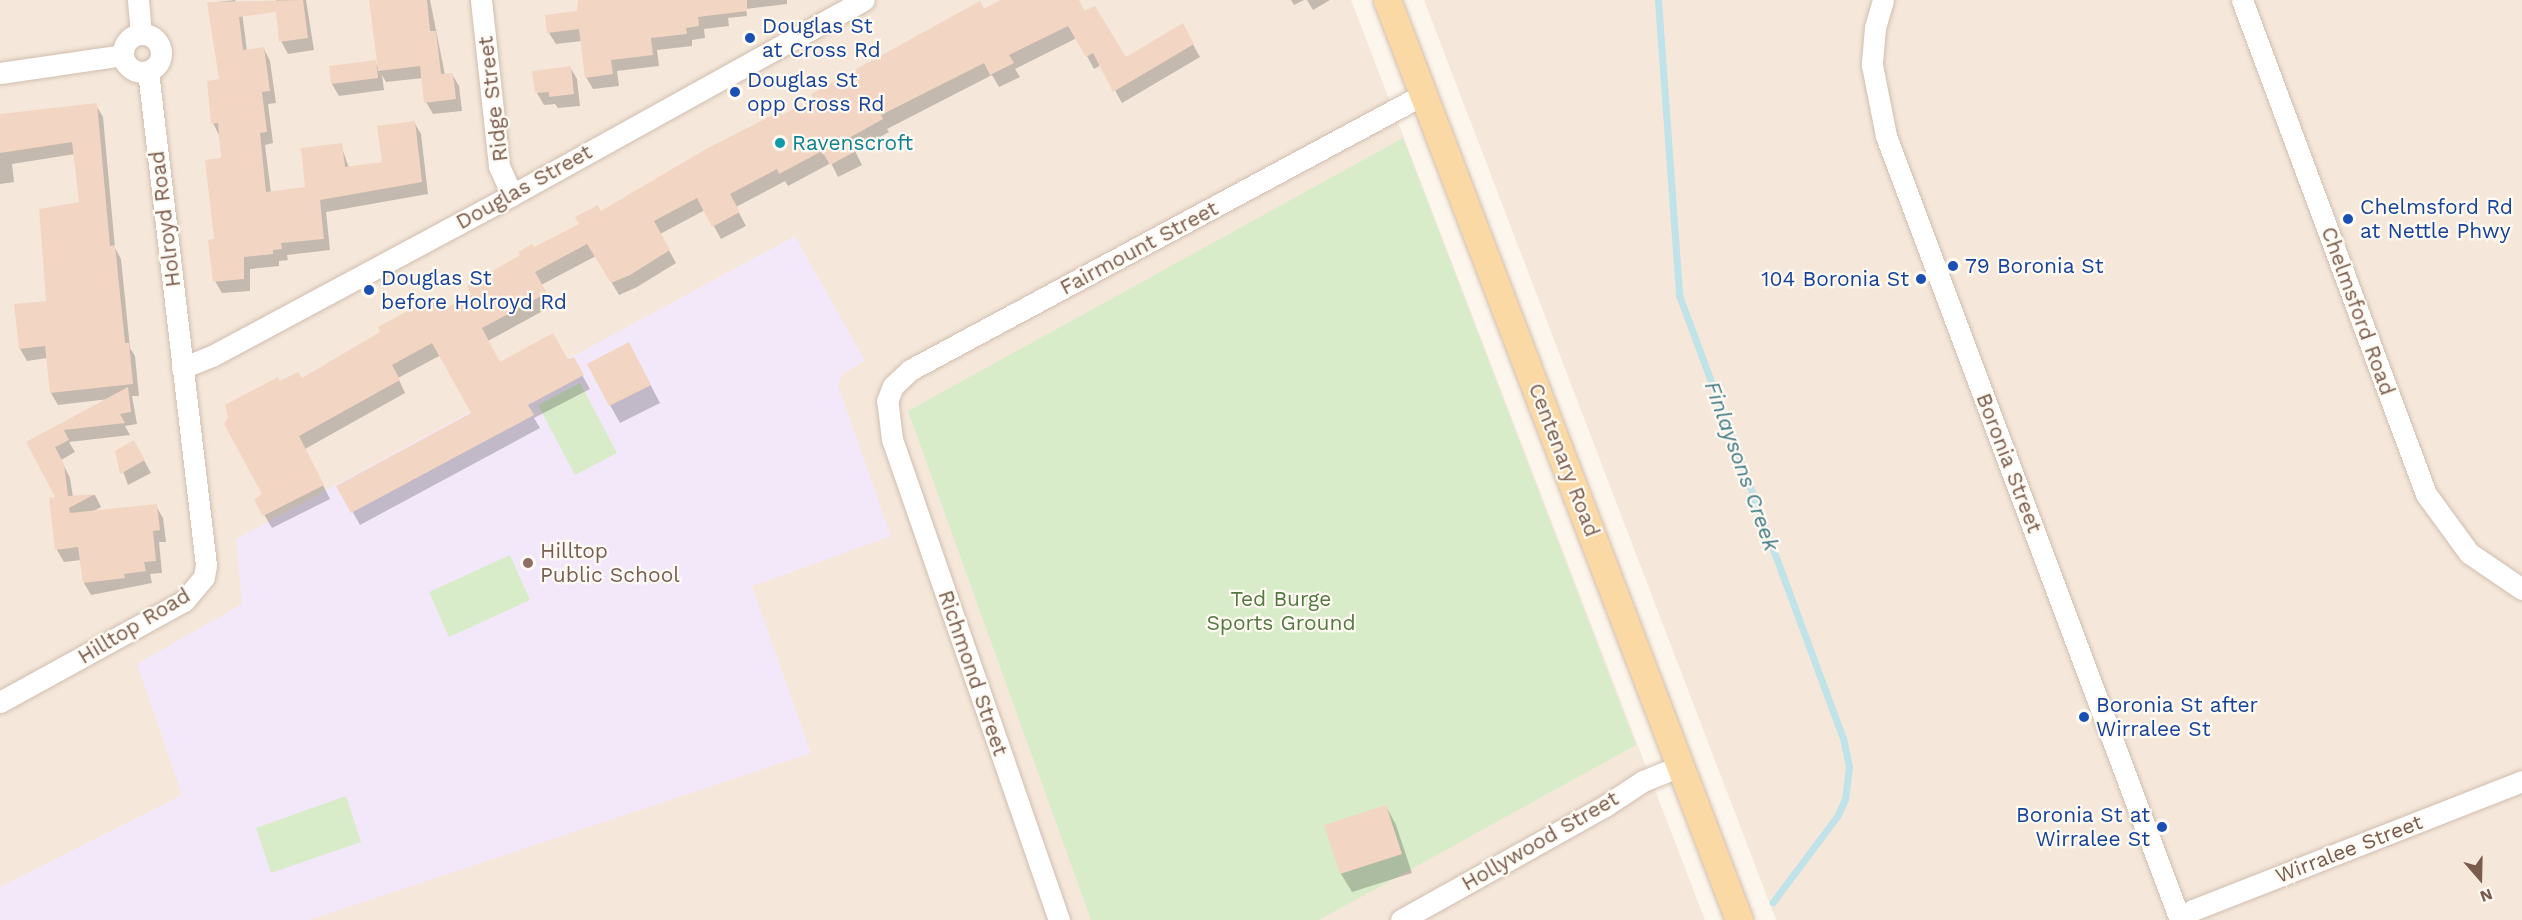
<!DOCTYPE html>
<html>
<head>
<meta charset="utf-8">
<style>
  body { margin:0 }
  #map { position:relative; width:2522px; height:920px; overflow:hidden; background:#fdf6ec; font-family:"Work Sans",sans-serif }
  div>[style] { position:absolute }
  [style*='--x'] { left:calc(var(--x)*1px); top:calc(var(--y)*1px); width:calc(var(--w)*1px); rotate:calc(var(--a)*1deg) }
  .residential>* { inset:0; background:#f5e8da }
  .education>* { inset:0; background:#f3e8fa }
  .green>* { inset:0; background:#d8ecc9 }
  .shadow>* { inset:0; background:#0003 }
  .stream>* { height:7px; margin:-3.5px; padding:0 3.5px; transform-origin:3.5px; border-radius:3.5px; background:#bfe3e8 }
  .building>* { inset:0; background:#f3d5c3 }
  .roads { filter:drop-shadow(0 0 2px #d1beb0) drop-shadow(0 0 2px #d1beb0) }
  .minor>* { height:21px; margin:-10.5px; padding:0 10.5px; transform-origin:10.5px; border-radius:10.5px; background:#fff }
  .minor>.ring { margin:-10.5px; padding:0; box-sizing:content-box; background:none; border:21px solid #fff; border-radius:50% }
  .major>* { height:27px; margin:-13.5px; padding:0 13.5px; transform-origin:13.5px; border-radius:13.5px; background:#fbd9a5 }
  .dots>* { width:16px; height:16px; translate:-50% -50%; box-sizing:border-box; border:3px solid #fffaf3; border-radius:50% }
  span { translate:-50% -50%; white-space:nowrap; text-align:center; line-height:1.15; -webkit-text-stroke:4.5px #fffaf3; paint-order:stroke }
  .transit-label { font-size:21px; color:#164399 }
  .left { translate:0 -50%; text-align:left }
  .right { translate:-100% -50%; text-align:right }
  .street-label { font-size:21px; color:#7a5c4d }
  .culture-label { font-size:21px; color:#0d838f }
  .education-label { font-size:21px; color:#785e54 }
  .park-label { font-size:21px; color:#537a41 }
  .water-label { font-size:22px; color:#437c86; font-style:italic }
  .north { position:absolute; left:2450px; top:848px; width:60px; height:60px; -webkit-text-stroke:4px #fffaf3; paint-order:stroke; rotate:160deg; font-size:16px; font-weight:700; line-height:24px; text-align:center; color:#7a5c4d }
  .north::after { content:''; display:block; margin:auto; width:21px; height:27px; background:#7a5c4d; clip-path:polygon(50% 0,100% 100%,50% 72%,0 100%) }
</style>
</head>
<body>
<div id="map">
  <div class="residential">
    <i style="clip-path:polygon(0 0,1351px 0,1705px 920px,0 920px)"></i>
    <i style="clip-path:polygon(1424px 0,2522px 0,2522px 920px,1776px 920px)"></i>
  </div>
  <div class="education">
    <i style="clip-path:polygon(795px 236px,865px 361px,842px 374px,838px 385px,891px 536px,752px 586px,811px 753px,309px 920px,0 920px,0 887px,182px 795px,137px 664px,242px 604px,236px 539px)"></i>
  </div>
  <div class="green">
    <i style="clip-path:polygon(1403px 138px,1636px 745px,1319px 920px,1091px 920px,908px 411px)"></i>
    <i style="clip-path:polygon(580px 383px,617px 453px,575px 475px,538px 405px)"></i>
    <i style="clip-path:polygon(510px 555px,530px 600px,449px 637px,429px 592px)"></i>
    <i style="clip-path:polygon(346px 796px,361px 842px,271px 873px,256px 828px)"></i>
  </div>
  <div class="shadow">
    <i style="clip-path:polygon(235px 0,242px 12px,247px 51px,264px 49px,270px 61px,276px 103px,268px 104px,273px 143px,265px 145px,271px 193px,307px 188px,341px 145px,349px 168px,384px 164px,414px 122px,421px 134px,428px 194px,326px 212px,330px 250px,287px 255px,288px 260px,279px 261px,279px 266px,250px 269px,250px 291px,222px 293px,215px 281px,223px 159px,219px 135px,213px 123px,221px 80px,209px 3px)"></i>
    <i style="clip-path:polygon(276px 0,306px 0,314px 50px,288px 54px,281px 41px)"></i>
    <i style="clip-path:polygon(371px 0,430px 0,445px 75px,452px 74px,459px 86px,462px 111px,433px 114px,426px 102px,423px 78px,386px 82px,382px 75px,384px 90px,339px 96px,332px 84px,330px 67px,375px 62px,379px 69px)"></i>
    <i style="clip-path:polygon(579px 0,787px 0,787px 4px,746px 9px,747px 16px,728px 18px,729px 26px,704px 29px,705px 38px,692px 40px,692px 46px,657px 50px,659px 66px,617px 71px,619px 86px,593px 89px,586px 77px,582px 41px,556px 44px,549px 33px,578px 12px)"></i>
    <i style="clip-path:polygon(1003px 0,1078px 0,1085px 13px,1126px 59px,1182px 25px,1200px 57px,1122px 103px,1101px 65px,1094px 69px,1077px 38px,1015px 69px,1020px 77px,999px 87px,992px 75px,887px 129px,889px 132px,855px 151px,862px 165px,838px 177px,831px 163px,788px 186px,785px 181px,736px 207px,746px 226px,721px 239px,705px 210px,660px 234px,676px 263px,637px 287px,619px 295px,596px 256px,541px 285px,552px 306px,488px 341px,500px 364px,573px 359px,590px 389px,534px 418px,540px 428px,360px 525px,338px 486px,473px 414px,441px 355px,398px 378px,405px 393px,305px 449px,330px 499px,272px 528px,256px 501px,264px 494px,279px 383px,301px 380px,473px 295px,534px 249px)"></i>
    <i style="clip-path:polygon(1291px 0,1304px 0,1294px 5px)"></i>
    <i style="clip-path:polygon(1307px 0,1330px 0,1313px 10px)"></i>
    <i style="clip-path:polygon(570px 67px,577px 79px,580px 106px,558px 108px,555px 104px,544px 105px,537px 93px,534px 72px)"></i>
    <i style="clip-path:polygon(96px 105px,103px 117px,115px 248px,121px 259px,130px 348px,135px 356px,139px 396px,132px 396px,137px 424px,125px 426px,130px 435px,69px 442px,75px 452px,61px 460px,70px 478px,73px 497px,95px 495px,101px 507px,90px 513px,156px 506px,163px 518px,166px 542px,159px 542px,162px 573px,150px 574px,152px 583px,91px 595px,84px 583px,81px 560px,64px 562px,57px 550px,58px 498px,28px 443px,109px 399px,58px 405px,51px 393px,47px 358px,27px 361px,20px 349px,47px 302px,80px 203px,75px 154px,12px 164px,14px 182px,0 184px,0 133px)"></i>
    <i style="clip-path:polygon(639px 363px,660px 403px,620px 423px,610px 405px)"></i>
    <i style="clip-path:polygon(134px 442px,151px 473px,128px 485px,116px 452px)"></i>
    <i style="clip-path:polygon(1386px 806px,1396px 825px,1412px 873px,1352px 892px,1341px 874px)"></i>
  </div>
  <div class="stream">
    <i style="--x:1658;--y:0;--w:296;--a:85.9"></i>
    <i style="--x:1679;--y:295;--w:472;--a:69.7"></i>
    <i style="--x:1843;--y:738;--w:30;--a:78"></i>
    <i style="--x:1849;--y:767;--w:32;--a:97"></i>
    <i style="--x:1845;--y:799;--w:17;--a:114"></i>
    <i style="--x:1838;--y:815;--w:109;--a:126.8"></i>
  </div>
  <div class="building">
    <i style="clip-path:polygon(303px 0,308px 38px,279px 42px,276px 12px,239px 17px,243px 50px,264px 47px,270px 91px,262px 92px,267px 132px,260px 133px,266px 192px,305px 187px,301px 148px,342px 143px,345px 167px,382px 162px,377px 126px,415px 121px,422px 182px,320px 200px,324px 239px,281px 243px,282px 249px,273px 250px,273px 254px,244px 257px,244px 279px,213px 282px,208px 240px,214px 239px,205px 160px,221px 158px,218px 123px,211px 124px,207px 81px,219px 79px,207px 2px)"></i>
    <i style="clip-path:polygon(369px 0,427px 0,430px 31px,436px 31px,441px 74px,453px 73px,456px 99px,424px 103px,420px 66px,378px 71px)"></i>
    <i style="clip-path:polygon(578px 0,747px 0,747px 11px,698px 17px,699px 26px,686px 28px,687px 34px,651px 38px,653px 55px,611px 60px,613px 74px,585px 78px,579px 29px,547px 33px,545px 15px,577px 11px)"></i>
    <i style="clip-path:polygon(1000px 0,1079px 0,1084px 11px,1095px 6px,1126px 57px,1183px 23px,1194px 44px,1113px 92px,1093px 53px,1086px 57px,1068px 26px,1009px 55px,1014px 63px,990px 75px,984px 63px,881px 115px,883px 119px,849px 138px,856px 151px,830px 165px,822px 151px,779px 174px,777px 169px,730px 194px,740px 212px,712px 227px,697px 198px,654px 221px,670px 250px,630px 275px,611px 283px,587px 244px,535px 272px,547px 293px,482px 328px,500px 362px,553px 333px,568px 360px,574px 357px,584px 375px,528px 405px,534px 415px,351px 513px,336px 486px,471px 413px,432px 343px,392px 365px,400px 380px,299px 436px,324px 485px,263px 516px,254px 500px,262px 494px,224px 424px,228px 418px,225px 405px,278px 377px,280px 381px,298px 372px,302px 378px,380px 332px,378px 327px,433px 297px,440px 311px,471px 294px,467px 286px,520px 255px,518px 252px,532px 244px,534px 247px,579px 224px,575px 217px,598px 205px,601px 211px,706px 149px,780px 111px,782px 115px,813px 99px,811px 94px,980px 1px,984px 9px)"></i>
    <i style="clip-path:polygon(376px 60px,378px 78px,331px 84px,329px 66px)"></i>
    <i style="clip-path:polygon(571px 66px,574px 94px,549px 97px,549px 92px,535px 93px,532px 71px)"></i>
    <i style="clip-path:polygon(97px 103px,110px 246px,115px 245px,125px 343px,129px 343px,133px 384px,50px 393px,45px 346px,19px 349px,14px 304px,46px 301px,39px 209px,79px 202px,72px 142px,0 153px,0 114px)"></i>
    <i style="clip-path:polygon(629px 342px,651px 385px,609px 406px,587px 364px)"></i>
    <i style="clip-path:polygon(128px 387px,131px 412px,120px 414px,125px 423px,64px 430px,69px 440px,55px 447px,64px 464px,68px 496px,95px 494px,69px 508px,70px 513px,157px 504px,160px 530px,153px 531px,156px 561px,144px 562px,146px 571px,124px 574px,125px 578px,83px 583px,78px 547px,55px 550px,49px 498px,55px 497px,26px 442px)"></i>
    <i style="clip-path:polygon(134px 440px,145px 460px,120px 474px,115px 451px)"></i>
    <i style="clip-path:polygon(1386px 805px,1402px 854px,1340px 874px,1324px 825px)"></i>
  </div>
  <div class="roads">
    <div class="minor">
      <i style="--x:138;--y:0;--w:34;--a:85"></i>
      <i style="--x:481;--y:0;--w:167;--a:83.8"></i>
      <i style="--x:499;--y:166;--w:32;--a:66"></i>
      <i style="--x:1883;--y:0;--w:29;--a:106"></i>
      <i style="--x:1875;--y:28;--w:37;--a:95"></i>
      <i style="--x:1872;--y:65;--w:72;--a:78.8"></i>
      <i style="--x:1886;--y:136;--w:837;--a:69.44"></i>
      <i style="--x:2242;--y:0;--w:527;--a:69.57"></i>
      <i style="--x:2426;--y:494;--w:73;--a:53.9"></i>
      <i style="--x:2469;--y:553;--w:64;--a:34.2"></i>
      <i class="ring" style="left:123px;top:34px;width:17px;height:17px"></i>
      <i style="--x:0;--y:73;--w:124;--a:-8.3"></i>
      <i style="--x:182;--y:368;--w:32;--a:-22"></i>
      <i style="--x:212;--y:356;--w:340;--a:-28.2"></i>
      <i style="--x:512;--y:195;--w:402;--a:-29"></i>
      <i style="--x:0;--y:702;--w:210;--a:-28.8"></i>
      <i style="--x:184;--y:601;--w:31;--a:-50"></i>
      <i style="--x:204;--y:577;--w:12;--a:-81"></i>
      <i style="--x:206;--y:565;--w:497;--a:-96.7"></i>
      <i style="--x:1059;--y:920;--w:509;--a:-109.15"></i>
      <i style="--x:892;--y:439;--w:38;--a:-97"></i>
      <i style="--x:887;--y:401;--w:16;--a:-68"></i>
      <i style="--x:893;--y:386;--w:23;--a:-43"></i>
      <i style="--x:910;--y:370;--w:583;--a:-28.23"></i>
      <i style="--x:1401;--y:920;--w:234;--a:-29.2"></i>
      <i style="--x:1605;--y:806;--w:45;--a:-33.3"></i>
      <i style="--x:1643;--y:781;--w:40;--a:-22"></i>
      <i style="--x:2179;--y:920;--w:17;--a:-36"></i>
      <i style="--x:2193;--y:910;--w:353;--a:-21.4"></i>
    </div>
    <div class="major">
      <i style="--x:1387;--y:0;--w:985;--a:69.06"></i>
    </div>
  </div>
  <div class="dots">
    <i style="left:750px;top:38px;background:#1a4fb4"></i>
    <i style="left:735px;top:92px;background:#1a4fb4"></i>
    <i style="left:780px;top:143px;background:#0f9aa8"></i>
    <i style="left:2348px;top:219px;background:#1a4fb4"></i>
    <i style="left:1953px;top:266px;background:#1a4fb4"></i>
    <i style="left:1921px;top:279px;background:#1a4fb4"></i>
    <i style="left:369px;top:290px;background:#1a4fb4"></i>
    <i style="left:528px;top:563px;background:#8d6e63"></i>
    <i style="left:2084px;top:717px;background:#1a4fb4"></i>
    <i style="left:2162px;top:827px;background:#1a4fb4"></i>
  </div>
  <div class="transit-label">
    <span class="left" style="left:762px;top:38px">Douglas St<br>at Cross Rd</span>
    <span class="left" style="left:747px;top:92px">Douglas St<br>opp Cross Rd</span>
    <span class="left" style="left:2360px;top:219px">Chelmsford Rd<br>at Nettle Phwy</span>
    <span class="left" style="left:1965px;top:266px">79 Boronia St</span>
    <span class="left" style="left:381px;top:290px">Douglas St<br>before Holroyd Rd</span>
    <span class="right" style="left:1909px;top:279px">104 Boronia St</span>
    <span class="left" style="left:2096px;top:717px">Boronia St after<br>Wirralee St</span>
    <span class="right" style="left:2150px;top:827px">Boronia St at<br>Wirralee St</span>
  </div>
  <div class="street-label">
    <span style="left:493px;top:99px;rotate:-97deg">Ridge Street</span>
    <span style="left:524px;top:187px;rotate:-29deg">Douglas Street</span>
    <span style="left:165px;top:219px;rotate:-97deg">Holroyd Road</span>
    <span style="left:1139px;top:248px;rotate:-28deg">Fairmount Street</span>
    <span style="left:2358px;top:311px;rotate:70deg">Chelmsford Road</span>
    <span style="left:1564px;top:460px;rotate:69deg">Centenary Road</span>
    <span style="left:2009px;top:463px;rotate:69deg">Boronia Street</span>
    <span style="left:134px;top:626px;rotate:-31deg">Hilltop Road</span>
    <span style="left:973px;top:673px;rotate:71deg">Richmond Street</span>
    <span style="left:1540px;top:841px;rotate:-30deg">Hollywood Street</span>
    <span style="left:2349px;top:849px;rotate:-21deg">Wirralee Street</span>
  </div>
  <div class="culture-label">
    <span class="left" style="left:792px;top:143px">Ravenscroft</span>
  </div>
  <div class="education-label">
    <span class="left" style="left:540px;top:563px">Hilltop<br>Public School</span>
  </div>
  <div class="park-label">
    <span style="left:1281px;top:611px">Ted Burge<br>Sports Ground</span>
  </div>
  <div class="water-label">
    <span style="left:1742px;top:466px;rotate:70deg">Finlaysons Creek</span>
  </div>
  <div class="north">N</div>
</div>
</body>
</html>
